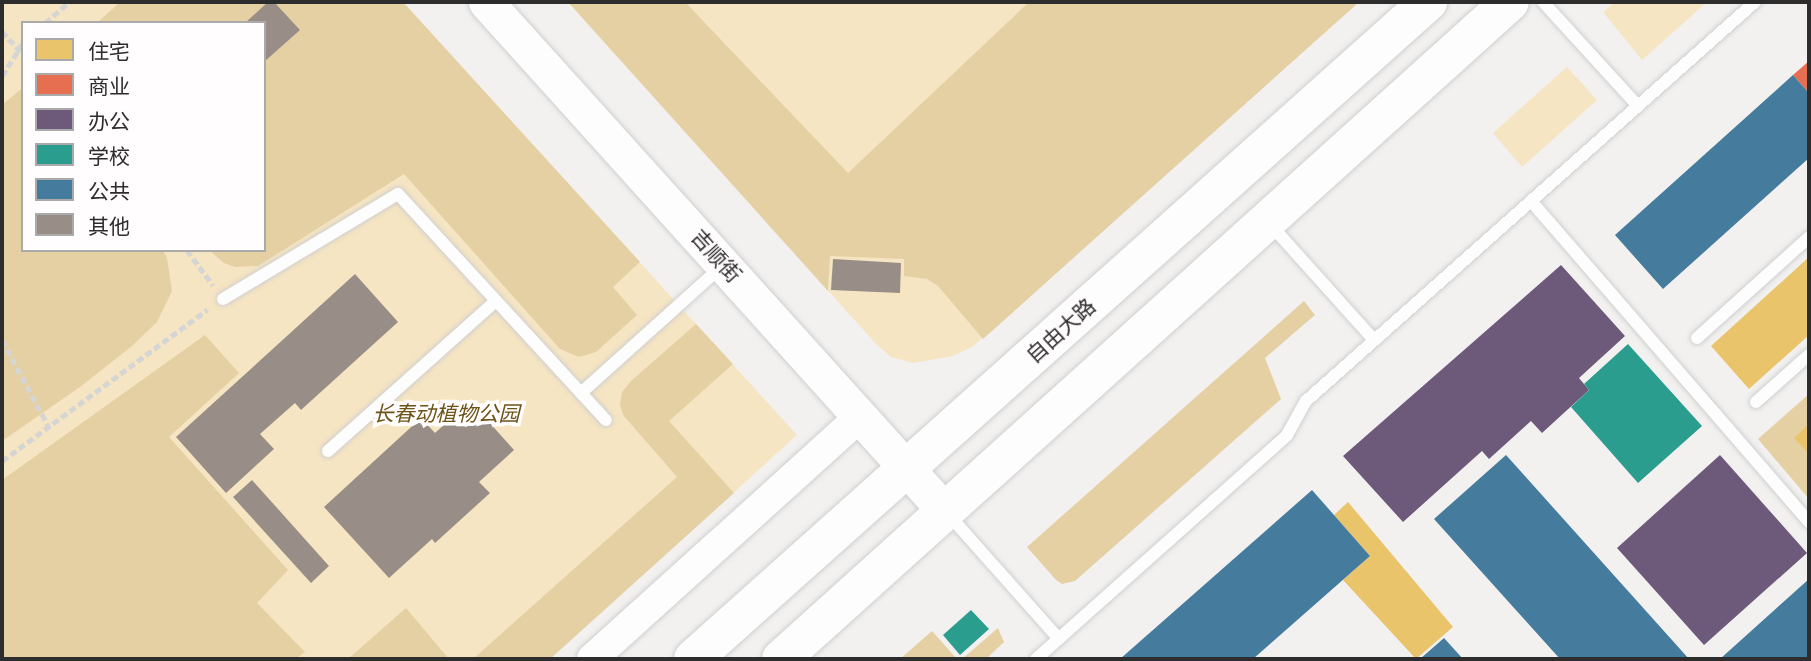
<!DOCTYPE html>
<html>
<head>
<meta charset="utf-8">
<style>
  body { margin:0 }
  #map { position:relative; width:1811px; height:661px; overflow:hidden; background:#f2f1f0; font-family:"Crimson Pro","Noto Sans SC",serif }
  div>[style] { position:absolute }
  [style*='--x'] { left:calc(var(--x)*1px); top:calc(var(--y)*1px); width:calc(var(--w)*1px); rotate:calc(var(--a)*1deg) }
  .green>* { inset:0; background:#f6e5c2 }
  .forest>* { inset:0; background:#e5d0a4 }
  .homes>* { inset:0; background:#e9c46a }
  .shops>* { inset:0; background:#e76f51 }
  .offices>* { inset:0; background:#6d597a }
  .schools>* { inset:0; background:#2a9d8f }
  .public>* { inset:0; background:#457b9d }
  .building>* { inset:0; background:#988e87 }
  .path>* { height:4.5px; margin-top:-2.25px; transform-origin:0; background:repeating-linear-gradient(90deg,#d5d5d4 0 7px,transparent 0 10.5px) }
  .roads { filter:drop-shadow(0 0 2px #d0cfcf) drop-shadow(0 0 2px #d0cfcf) }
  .service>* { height:12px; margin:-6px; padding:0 6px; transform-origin:6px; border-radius:6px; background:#fdfdfd }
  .tertiary>* { height:30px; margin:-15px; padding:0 15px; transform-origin:15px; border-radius:15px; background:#fdfdfd }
  .secondary>* { height:35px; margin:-17.5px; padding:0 17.5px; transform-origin:17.5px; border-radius:17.5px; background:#fdfdfd }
  .primary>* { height:38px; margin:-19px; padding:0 19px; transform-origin:19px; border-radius:19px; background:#fdfdfd }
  span { translate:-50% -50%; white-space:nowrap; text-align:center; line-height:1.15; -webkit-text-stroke:7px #fffdfd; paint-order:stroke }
  .street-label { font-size:21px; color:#2e2d2d }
  .park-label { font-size:21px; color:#6d5317; font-style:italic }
  .frame { position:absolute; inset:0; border:4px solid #2e2d2d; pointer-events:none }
  .legend { position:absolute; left:21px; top:21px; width:245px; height:231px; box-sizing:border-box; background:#fffdfd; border:2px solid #abaaaa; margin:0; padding:9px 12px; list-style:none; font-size:21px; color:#2e2d2d }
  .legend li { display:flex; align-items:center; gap:14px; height:35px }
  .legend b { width:35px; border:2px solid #abaaaa }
</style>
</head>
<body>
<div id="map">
  <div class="green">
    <i style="clip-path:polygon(evenodd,2px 2px,403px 2px,797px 435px,550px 659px,2px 659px,2px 2px,23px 23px,264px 23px,264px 250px,23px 250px,23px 23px)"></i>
    <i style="clip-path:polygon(568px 2px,1359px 2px,972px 347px,953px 356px,913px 363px,891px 357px,877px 345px)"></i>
    <i style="clip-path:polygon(1615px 2px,1707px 2px,1642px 60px,1603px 12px)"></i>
    <i style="clip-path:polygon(1567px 67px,1597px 100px,1522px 167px,1493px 133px)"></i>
  </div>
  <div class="forest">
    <i style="clip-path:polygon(120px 2px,403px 2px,640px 262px,613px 287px,637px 315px,596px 352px,579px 357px,560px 349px,404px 174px,258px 266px,235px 267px,224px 263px,209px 250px,264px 250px,264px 23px,97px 23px)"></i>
    <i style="clip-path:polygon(568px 2px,685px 2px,848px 173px,1029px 2px,1359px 2px,983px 339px,938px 286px,927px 279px,904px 276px,904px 259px,830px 256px,828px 291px)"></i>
    <i style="clip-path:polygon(20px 90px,23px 90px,23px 250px,163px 250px,167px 258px,172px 291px,157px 322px,132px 346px,80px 387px,2px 441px,2px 105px)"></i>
    <i style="clip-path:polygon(1304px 301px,1315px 315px,1265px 358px,1281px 399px,1075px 581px,1062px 584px,1056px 580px,1027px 547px)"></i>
    <i style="clip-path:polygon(696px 324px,733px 364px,669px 421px,734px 493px,550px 659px,473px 659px,677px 477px,623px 415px,620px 404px,622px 392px,631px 381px)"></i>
    <i style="clip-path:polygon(205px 335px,239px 373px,169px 437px,288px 570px,257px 603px,305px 652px,296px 659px,2px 659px,2px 480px)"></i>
    <i style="clip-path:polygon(1809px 394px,1809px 499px,1758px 439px)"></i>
    <i style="clip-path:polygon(406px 608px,449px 659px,348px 659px)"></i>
    <i style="clip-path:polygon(998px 628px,1004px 642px,986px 659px,962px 659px)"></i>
    <i style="clip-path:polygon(932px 631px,957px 659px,900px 659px)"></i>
  </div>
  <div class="homes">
    <i style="clip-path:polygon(1809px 257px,1809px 335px,1749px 389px,1711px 346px)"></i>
    <i style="clip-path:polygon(1809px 424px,1809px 454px,1794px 438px)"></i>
    <i style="clip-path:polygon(1348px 502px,1453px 627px,1416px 659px,1343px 580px,1370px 556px,1334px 515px)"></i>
  </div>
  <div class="shops">
    <i style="clip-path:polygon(1809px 61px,1809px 93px,1793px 75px)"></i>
  </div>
  <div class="offices">
    <i style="clip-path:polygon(1561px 265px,1625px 336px,1579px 378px,1589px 390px,1542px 433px,1531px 421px,1489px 459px,1482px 451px,1403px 522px,1343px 456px)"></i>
    <i style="clip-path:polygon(1720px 455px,1807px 553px,1704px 645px,1617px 548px)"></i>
  </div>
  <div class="schools">
    <i style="clip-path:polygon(1628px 344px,1702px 426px,1638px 483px,1571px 407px,1589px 390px,1584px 384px)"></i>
    <i style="clip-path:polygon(971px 610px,989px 629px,960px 655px,943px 635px)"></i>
  </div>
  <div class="public">
    <i style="clip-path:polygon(1793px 75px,1809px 93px,1809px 158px,1663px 289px,1615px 235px)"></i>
    <i style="clip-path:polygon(1506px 455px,1689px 659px,1560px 659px,1434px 519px)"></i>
    <i style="clip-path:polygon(1312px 490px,1370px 556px,1253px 659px,1120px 659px)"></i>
    <i style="clip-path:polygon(1809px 579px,1809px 659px,1720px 659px)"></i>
    <i style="clip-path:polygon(1444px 638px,1463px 659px,1420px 659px)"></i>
  </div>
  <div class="building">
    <i style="clip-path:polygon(268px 2px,274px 2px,300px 30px,264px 62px,264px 23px,245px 23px)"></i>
    <i style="clip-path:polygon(833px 259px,901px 263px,900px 293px,831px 290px)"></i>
    <i style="clip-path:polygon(355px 274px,398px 322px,301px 410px,295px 403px,260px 434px,274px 449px,226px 493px,176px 437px)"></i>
    <i style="clip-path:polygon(470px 401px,514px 450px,479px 482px,490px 493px,435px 543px,432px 539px,389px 578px,324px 507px,421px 418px,435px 433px)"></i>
    <i style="clip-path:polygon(252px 480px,329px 566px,311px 583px,233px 497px)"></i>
  </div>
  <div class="path">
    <i style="--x:45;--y:23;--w:32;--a:-41"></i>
    <i style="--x:2;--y:31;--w:31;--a:48"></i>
    <i style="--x:2;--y:76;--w:39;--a:-58"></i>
    <i style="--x:187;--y:250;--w:44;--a:53.4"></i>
    <i style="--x:2;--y:340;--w:99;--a:61.6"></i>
    <i style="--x:2;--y:461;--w:255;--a:-36.4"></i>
  </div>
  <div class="roads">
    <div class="service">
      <i style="--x:1543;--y:2;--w:141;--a:47.6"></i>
      <i style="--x:1531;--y:201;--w:425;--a:49.1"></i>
      <i style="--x:1269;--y:223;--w:157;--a:48.1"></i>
      <i style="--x:223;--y:299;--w:204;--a:-31"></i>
      <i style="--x:398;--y:194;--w:307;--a:47.4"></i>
      <i style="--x:1697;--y:338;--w:151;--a:-42"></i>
      <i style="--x:581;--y:393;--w:188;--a:-42"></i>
      <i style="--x:1756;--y:402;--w:71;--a:-41.6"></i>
      <i style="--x:328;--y:451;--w:225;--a:-41.8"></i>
      <i style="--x:948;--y:514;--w:167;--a:48.4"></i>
      <i style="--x:1036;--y:659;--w:336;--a:-41.7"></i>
      <i style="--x:1287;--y:435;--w:39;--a:-61"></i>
      <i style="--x:1306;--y:401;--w:601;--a:-41.63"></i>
    </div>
    <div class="tertiary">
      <i style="--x:592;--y:659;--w:361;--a:-42.1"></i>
    </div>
    <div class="secondary">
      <i style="--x:486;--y:2;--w:685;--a:47.96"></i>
    </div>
    <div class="primary">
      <i style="--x:693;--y:659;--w:986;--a:-41.79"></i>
      <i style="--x:781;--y:659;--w:981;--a:-42.03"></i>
    </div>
  </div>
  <div class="street-label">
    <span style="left:716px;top:256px;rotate:48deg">吉顺街</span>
    <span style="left:1061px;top:331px;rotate:-42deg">自由大路</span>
  </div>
  <div class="park-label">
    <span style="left:446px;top:414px">长春动植物公园</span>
  </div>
  <div class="frame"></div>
  <ul class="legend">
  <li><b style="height:19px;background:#e9c46a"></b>住宅</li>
  <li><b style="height:19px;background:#e76f51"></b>商业</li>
  <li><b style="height:19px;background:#6d597a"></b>办公</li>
  <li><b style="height:19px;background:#2a9d8f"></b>学校</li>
  <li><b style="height:19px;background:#457b9d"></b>公共</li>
  <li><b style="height:19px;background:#988e87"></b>其他</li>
  </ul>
</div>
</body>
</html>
